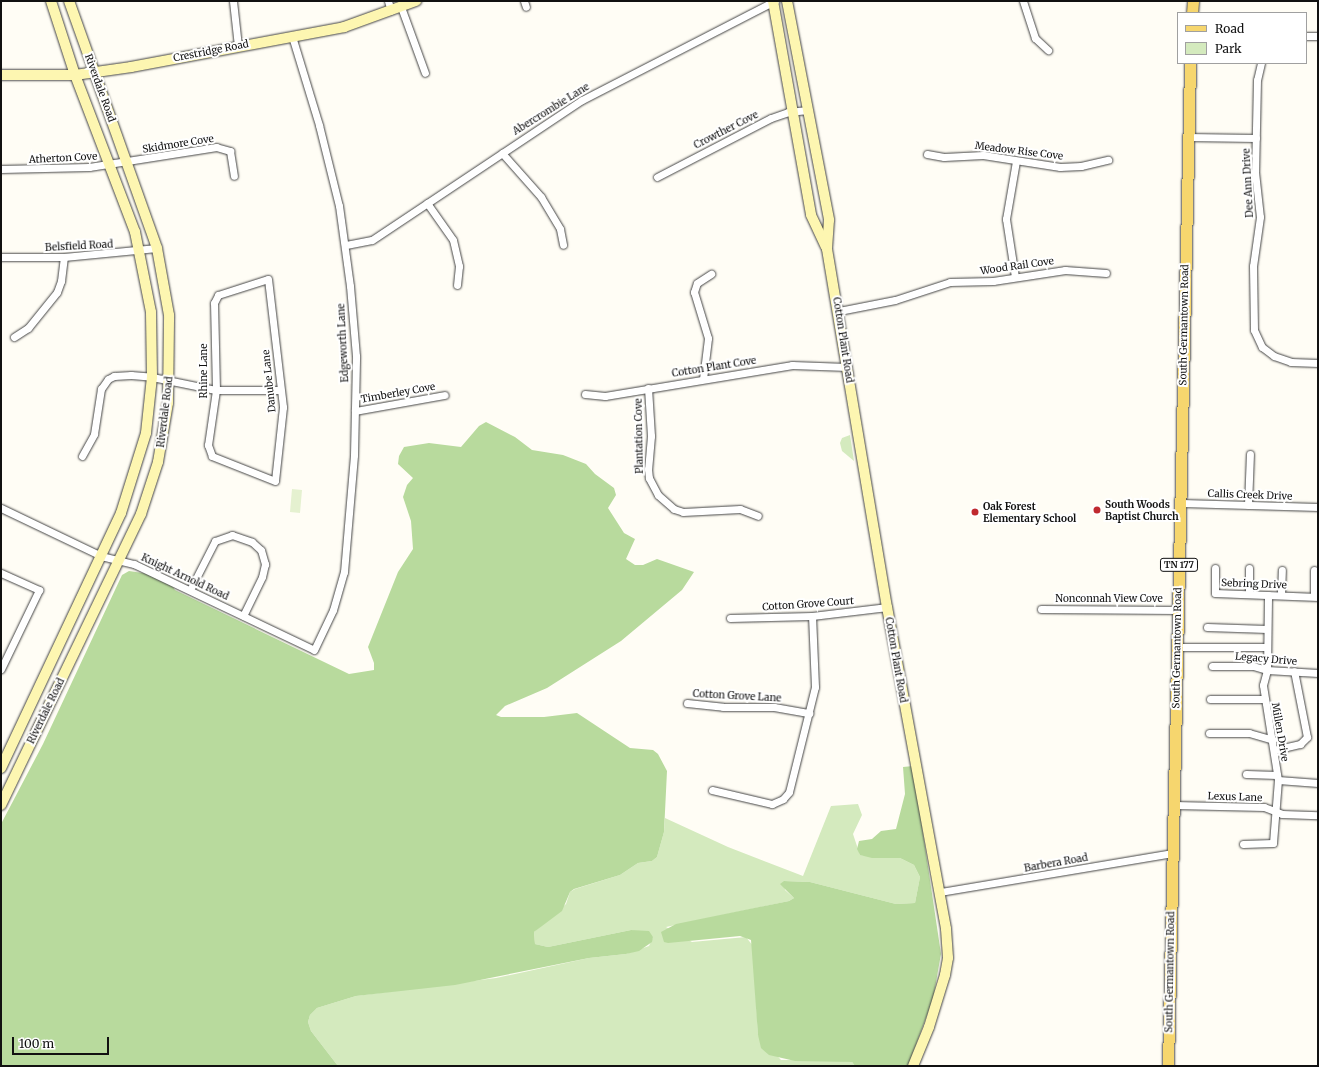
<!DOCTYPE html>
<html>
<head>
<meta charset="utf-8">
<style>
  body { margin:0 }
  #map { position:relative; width:1319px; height:1067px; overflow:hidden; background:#fffdf5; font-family:Merriweather,serif }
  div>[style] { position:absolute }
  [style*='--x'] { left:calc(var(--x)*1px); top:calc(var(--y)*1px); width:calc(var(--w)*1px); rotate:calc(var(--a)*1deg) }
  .green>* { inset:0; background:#d4eabe }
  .forest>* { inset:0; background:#b8da9d }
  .pitch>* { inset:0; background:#e5f1d0 }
  .roads { filter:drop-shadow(0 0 1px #444) drop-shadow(0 0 1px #444) }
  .street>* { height:7px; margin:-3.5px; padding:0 3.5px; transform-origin:3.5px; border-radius:3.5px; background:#fff }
  .secondary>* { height:10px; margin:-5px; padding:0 5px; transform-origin:5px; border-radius:5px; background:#fdf6b1 }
  .primary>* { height:11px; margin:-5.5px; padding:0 5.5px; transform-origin:5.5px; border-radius:5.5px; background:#f6d66e }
  .dots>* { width:11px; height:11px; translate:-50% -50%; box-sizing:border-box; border:2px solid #fff; border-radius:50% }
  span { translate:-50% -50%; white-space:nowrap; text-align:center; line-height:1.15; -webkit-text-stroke:4px #fff; paint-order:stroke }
  .shield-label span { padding:1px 3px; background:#fff; border:1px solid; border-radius:3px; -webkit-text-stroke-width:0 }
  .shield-label { font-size:9px; color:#111; font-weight:700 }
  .street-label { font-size:10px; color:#111 }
  .poi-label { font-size:10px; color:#111; font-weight:700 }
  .left { translate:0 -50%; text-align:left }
  .frame { position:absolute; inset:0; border:2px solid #111; pointer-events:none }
  .legend { position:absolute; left:1177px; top:12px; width:130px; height:52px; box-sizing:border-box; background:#fff; border:1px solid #a0a0a0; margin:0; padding:5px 7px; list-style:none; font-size:12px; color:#111 }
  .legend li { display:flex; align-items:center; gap:8px; height:20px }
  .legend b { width:20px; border:1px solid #a0a0a0 }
  .scale { position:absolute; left:12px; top:1037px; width:97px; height:18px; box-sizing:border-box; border:2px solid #111; border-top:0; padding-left:5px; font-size:12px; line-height:14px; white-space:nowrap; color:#111; -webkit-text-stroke:3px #fff; paint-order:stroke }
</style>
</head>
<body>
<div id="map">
  <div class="green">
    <i style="clip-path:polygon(850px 435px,854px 461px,842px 451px,840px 443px,842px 438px)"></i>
    <i style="clip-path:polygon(858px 804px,862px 815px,853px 834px,860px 855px,900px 858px,914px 865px,920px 877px,915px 903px,896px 904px,810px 882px,784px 881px,785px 890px,794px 898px,789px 901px,666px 927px,692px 942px,746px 937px,753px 946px,758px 1035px,781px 1060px,829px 1060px,852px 1062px,855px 1066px,338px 1066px,311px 1031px,308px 1022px,310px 1015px,317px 1008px,356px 996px,496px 978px,589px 958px,626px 954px,649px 946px,653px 937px,631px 930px,548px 947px,535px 944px,534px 932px,566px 904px,570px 892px,575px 889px,620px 875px,638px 863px,652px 861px,657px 857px,664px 832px,665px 818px,728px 847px,803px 876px,831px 806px)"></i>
  </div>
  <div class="forest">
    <i style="clip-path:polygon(486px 422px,515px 437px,532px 450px,563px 455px,586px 464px,595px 474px,614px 488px,616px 495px,608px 508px,624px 533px,635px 539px,626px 559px,635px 565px,643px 565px,657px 559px,694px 572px,682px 590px,621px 641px,547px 688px,505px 706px,496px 715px,501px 717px,544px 717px,577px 713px,630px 748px,653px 750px,658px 754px,667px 771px,664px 832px,657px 857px,652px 861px,638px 863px,620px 875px,574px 889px,570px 892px,562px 911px,534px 932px,535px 944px,548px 947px,631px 930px,649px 931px,653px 937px,652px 942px,639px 951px,626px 954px,589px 958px,455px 985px,356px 996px,317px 1008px,310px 1015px,308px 1022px,311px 1031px,338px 1066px,1px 1066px,1px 824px,43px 744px,122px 575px,129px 571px,149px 574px,173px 587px,175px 590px,349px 674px,374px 670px,374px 663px,368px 647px,398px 572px,413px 549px,411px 521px,403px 497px,407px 485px,413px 478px,398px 464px,399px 456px,404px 447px,429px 443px,461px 447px,479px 426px)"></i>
    <i style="clip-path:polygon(913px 766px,941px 954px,933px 999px,908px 1066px,855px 1066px,852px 1062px,795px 1061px,769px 1055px,761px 1048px,758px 1035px,751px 940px,740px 936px,668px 943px,664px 942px,661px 932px,676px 924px,789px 901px,794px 898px,780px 884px,784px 881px,810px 882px,896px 904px,915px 903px,920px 877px,914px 865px,900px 858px,872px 858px,860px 855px,857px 849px,859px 841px,872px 839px,881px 831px,896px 829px,905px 794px,903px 767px)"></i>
  </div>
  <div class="pitch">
    <i style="clip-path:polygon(292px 489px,302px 490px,300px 513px,290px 512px)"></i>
  </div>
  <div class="roads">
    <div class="street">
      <i style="--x:233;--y:1;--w:45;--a:83.7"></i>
      <i style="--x:388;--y:1;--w:10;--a:73"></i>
      <i style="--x:524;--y:1;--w:6;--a:72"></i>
      <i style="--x:1023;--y:1;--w:39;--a:72"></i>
      <i style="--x:1035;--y:38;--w:18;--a:43"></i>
      <i style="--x:401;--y:7;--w:70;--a:70"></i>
      <i style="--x:1306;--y:36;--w:12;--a:0"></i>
      <i style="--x:1261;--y:63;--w:17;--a:103"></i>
      <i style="--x:1257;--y:80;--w:92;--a:91.2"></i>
      <i style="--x:1255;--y:172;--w:45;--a:83.7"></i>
      <i style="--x:1260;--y:217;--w:49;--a:98.1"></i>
      <i style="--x:1253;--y:266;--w:64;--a:89.1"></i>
      <i style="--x:1254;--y:330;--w:19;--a:65"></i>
      <i style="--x:1262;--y:347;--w:15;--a:37"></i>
      <i style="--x:1274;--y:356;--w:18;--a:19"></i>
      <i style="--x:1291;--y:362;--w:27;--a:2"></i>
      <i style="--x:1187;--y:137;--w:69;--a:0.8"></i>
      <i style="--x:502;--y:153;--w:59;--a:48.4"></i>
      <i style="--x:541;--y:197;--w:37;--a:59"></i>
      <i style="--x:560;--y:229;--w:16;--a:79"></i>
      <i style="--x:927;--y:154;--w:17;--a:10"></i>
      <i style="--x:944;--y:157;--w:39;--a:-3"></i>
      <i style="--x:983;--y:155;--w:78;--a:8.9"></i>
      <i style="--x:1060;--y:167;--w:21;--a:-3"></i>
      <i style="--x:1081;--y:166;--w:28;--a:-13"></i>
      <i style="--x:1;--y:169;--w:88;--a:-1.3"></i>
      <i style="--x:89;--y:167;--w:129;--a:-8.9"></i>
      <i style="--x:216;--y:147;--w:15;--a:16"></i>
      <i style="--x:230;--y:151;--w:25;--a:81"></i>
      <i style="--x:657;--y:177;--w:128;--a:-27.4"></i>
      <i style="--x:771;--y:118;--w:18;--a:-19"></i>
      <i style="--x:788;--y:112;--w:20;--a:-6"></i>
      <i style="--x:427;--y:203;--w:45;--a:54.9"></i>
      <i style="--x:453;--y:240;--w:27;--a:77"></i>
      <i style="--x:459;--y:266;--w:19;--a:96"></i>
      <i style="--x:346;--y:245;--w:26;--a:-11"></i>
      <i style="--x:372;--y:240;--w:252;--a:-33.7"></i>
      <i style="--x:582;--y:100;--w:217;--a:-27.2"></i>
      <i style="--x:1;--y:257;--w:63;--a:0"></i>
      <i style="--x:64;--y:257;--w:93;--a:-5.5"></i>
      <i style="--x:1015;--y:277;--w:59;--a:-98.8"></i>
      <i style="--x:1006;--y:219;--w:59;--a:-80.2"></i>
      <i style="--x:268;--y:279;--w:129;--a:83.3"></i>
      <i style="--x:283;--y:407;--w:74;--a:96.2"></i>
      <i style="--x:275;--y:481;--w:68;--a:-158.4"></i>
      <i style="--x:212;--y:456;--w:12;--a:-110"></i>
      <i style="--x:208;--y:445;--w:56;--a:-81.7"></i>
      <i style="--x:216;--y:390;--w:87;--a:-91.3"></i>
      <i style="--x:214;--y:303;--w:9;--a:-63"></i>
      <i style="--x:218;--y:295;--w:52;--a:-17.7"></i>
      <i style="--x:839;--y:311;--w:57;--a:-11.1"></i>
      <i style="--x:895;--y:300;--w:58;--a:-18.1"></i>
      <i style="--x:950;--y:282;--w:43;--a:-1.3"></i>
      <i style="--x:993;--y:281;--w:73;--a:-8.7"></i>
      <i style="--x:1065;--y:270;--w:41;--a:4.2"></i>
      <i style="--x:14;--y:337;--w:17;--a:-33"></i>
      <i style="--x:28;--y:328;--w:46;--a:-51.1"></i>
      <i style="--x:57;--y:292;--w:12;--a:-70"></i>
      <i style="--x:61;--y:281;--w:24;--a:-83"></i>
      <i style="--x:703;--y:379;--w:41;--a:-83"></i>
      <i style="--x:708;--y:338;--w:48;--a:-106.9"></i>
      <i style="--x:694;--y:292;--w:9;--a:-72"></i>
      <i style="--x:697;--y:283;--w:17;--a:-33"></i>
      <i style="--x:648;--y:388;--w:48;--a:86.4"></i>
      <i style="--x:651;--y:436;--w:33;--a:95"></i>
      <i style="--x:648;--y:469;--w:9;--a:84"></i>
      <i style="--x:649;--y:478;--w:19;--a:62"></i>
      <i style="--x:658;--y:495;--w:21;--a:41"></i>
      <i style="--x:674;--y:509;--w:9;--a:18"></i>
      <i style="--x:683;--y:512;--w:57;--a:-3"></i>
      <i style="--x:740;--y:509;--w:19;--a:21"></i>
      <i style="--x:585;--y:394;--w:20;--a:6"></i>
      <i style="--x:605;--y:396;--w:190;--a:-9.4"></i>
      <i style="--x:792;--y:365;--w:55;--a:2.1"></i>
      <i style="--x:355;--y:411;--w:91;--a:-10.1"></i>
      <i style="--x:82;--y:456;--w:25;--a:-61"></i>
      <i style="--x:94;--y:434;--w:46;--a:-81.2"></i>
      <i style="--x:101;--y:389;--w:12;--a:-55"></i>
      <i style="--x:108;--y:379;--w:7;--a:-27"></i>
      <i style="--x:114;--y:376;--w:17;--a:-3"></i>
      <i style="--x:131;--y:375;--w:21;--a:5"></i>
      <i style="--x:152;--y:377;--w:65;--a:11.5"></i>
      <i style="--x:216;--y:390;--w:63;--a:0"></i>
      <i style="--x:1182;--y:503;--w:136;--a:1.7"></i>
      <i style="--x:1248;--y:505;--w:51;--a:-87.8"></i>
      <i style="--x:1;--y:508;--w:111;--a:25.6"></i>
      <i style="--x:101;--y:556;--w:34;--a:14"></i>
      <i style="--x:134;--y:564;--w:199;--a:25.5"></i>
      <i style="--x:314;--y:650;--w:44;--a:-64.6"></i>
      <i style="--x:333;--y:610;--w:40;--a:-74"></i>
      <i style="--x:344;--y:572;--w:117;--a:-85.1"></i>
      <i style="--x:354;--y:455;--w:99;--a:-88.8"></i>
      <i style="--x:356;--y:356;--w:70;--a:-94.9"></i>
      <i style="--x:350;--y:286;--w:81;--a:-97.8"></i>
      <i style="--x:339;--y:206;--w:83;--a:-103.9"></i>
      <i style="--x:319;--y:125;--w:93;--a:-106.9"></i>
      <i style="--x:1215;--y:568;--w:25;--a:90"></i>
      <i style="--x:1215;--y:593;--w:103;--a:2.2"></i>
      <i style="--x:1;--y:573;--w:42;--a:24.1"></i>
      <i style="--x:39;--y:590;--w:88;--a:115.7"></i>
      <i style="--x:190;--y:590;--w:55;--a:-63"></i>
      <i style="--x:215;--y:541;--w:18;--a:-19"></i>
      <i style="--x:232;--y:535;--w:21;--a:19"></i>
      <i style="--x:252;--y:542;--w:12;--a:42"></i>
      <i style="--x:261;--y:550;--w:15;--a:74"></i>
      <i style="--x:265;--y:564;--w:13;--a:103"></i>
      <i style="--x:262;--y:577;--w:43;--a:116"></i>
      <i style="--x:1249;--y:594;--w:26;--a:-90"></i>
      <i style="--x:1281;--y:595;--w:25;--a:-88"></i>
      <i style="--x:1314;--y:596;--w:26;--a:-90"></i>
      <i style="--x:1041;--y:609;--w:137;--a:0.4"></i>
      <i style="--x:730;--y:618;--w:82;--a:-1.4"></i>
      <i style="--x:812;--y:616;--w:76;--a:-6.8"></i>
      <i style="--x:1207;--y:627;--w:60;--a:1.9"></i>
      <i style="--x:1177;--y:647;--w:90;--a:0"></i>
      <i style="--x:1212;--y:666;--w:41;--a:0"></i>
      <i style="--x:1253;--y:666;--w:15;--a:16"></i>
      <i style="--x:1267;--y:670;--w:51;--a:3.4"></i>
      <i style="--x:1210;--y:699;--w:54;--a:0"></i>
      <i style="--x:687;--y:703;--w:36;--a:6"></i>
      <i style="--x:723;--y:707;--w:51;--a:0"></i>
      <i style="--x:774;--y:707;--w:36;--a:10"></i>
      <i style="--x:1209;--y:733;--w:40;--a:0"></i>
      <i style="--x:1249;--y:733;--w:25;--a:16"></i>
      <i style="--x:1274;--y:750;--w:27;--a:-13"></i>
      <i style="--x:1300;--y:744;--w:10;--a:-45"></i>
      <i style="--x:1307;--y:737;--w:67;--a:-101.1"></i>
      <i style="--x:1246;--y:774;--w:31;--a:2"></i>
      <i style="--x:1278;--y:780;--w:40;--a:4.3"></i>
      <i style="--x:712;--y:790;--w:62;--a:13.1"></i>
      <i style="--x:772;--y:804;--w:12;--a:-24"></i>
      <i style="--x:783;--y:799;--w:9;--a:-49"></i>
      <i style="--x:789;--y:792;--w:108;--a:-76.1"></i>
      <i style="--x:815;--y:687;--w:71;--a:-92.4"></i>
      <i style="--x:1174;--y:805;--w:90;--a:1.3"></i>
      <i style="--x:1264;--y:807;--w:19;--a:21"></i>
      <i style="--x:1282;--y:814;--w:36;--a:2"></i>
      <i style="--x:1243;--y:844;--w:30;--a:-2"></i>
      <i style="--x:1273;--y:843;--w:63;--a:-85.5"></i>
      <i style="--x:1278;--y:780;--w:96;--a:-99"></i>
      <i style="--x:1263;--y:685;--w:16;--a:-75"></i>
      <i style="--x:1267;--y:670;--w:75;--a:-89.2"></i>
      <i style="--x:940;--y:892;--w:237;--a:-9.5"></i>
    </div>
    <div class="secondary">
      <i style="--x:773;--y:1;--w:217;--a:79.9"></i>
      <i style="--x:811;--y:215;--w:35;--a:65"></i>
      <i style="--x:787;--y:1;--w:223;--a:79.1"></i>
      <i style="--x:829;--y:220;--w:29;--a:94"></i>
      <i style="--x:827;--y:249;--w:363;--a:80.5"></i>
      <i style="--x:887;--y:607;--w:327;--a:79.6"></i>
      <i style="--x:946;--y:929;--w:29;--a:86"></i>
      <i style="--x:948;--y:958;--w:17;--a:100"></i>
      <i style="--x:945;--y:975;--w:54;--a:107.1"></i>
      <i style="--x:929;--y:1027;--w:42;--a:112.3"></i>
      <i style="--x:1;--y:75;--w:74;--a:0"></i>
      <i style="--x:75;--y:75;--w:57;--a:-8.1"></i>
      <i style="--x:131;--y:67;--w:217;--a:-10.6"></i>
      <i style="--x:344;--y:27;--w:77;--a:-19.9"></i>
      <i style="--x:1;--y:768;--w:282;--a:-64.8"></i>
      <i style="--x:121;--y:513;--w:84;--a:-72.6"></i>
      <i style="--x:146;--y:433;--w:56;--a:-83.9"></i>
      <i style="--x:152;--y:377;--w:65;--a:-90.9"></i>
      <i style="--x:151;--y:312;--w:82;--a:-101.3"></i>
      <i style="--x:135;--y:232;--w:168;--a:-110.9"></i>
      <i style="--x:75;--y:75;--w:78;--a:-108"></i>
      <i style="--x:1;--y:805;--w:323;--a:-64.3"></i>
      <i style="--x:141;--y:514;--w:55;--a:-71.9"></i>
      <i style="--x:158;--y:462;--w:60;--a:-80.4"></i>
      <i style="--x:168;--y:403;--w:88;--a:-89.3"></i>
      <i style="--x:169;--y:315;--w:68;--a:-100.2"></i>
      <i style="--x:157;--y:248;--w:262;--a:-109.6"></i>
    </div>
    <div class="primary">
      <i style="--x:1192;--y:13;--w:12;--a:-85"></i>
      <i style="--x:1168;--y:1066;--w:1003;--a:-88.74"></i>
    </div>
  </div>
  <div class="dots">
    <i style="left:1097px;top:510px;background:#c02a2f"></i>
    <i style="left:975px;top:512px;background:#c02a2f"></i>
  </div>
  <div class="shield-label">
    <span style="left:1179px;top:565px">TN 177</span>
  </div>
  <div class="street-label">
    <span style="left:211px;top:51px;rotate:-11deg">Crestridge Road</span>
    <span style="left:100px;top:88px;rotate:70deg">Riverdale Road</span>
    <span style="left:551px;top:109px;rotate:-32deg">Abercrombie Lane</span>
    <span style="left:726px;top:130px;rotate:-27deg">Crowther Cove</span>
    <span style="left:178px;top:144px;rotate:-9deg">Skidmore Cove</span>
    <span style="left:1019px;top:151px;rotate:7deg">Meadow Rise Cove</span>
    <span style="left:63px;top:158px;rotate:-3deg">Atherton Cove</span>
    <span style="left:1248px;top:183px;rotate:-93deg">Dee Ann Drive</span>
    <span style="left:79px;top:246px;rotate:-3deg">Belsfield Road</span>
    <span style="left:1017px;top:266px;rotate:-8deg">Wood Rail Cove</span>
    <span style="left:1184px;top:325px;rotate:-89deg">South Germantown Road</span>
    <span style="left:843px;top:340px;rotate:81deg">Cotton Plant Road</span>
    <span style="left:343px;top:343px;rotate:-93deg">Edgeworth Lane</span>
    <span style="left:714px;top:367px;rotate:-9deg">Cotton Plant Cove</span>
    <span style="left:204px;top:371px;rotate:-90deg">Rhine Lane</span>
    <span style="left:269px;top:381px;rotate:-96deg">Danube Lane</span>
    <span style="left:398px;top:393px;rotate:-10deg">Timberley Cove</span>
    <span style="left:165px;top:412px;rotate:-83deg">Riverdale Road</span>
    <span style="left:639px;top:436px;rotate:-91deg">Plantation Cove</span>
    <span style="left:1250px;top:495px;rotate:2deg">Callis Creek Drive</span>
    <span style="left:185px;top:577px;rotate:25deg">Knight Arnold Road</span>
    <span style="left:1254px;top:584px;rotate:2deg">Sebring Drive</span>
    <span style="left:1109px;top:599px">Nonconnah View Cove</span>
    <span style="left:808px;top:604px;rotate:-4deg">Cotton Grove Court</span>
    <span style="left:1177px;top:648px;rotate:-89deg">South Germantown Road</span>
    <span style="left:1266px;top:659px;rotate:5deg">Legacy Drive</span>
    <span style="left:896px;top:660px;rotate:80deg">Cotton Plant Road</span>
    <span style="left:737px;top:696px;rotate:3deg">Cotton Grove Lane</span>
    <span style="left:46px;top:711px;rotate:-64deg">Riverdale Road</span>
    <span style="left:1280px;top:732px;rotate:80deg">Millen Drive</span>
    <span style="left:1235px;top:797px;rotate:2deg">Lexus Lane</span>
    <span style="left:1056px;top:863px;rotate:-10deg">Barbera Road</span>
    <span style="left:1170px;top:972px;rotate:-89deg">South Germantown Road</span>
  </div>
  <div class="poi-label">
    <span class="left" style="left:1105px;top:510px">South Woods<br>Baptist Church</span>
    <span class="left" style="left:983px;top:512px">Oak Forest<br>Elementary School</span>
  </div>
  <div class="frame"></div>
  <ul class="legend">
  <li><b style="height:5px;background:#f6d66e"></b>Road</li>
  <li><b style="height:11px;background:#d4eabe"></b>Park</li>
  </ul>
  <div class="scale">100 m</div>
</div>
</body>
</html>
